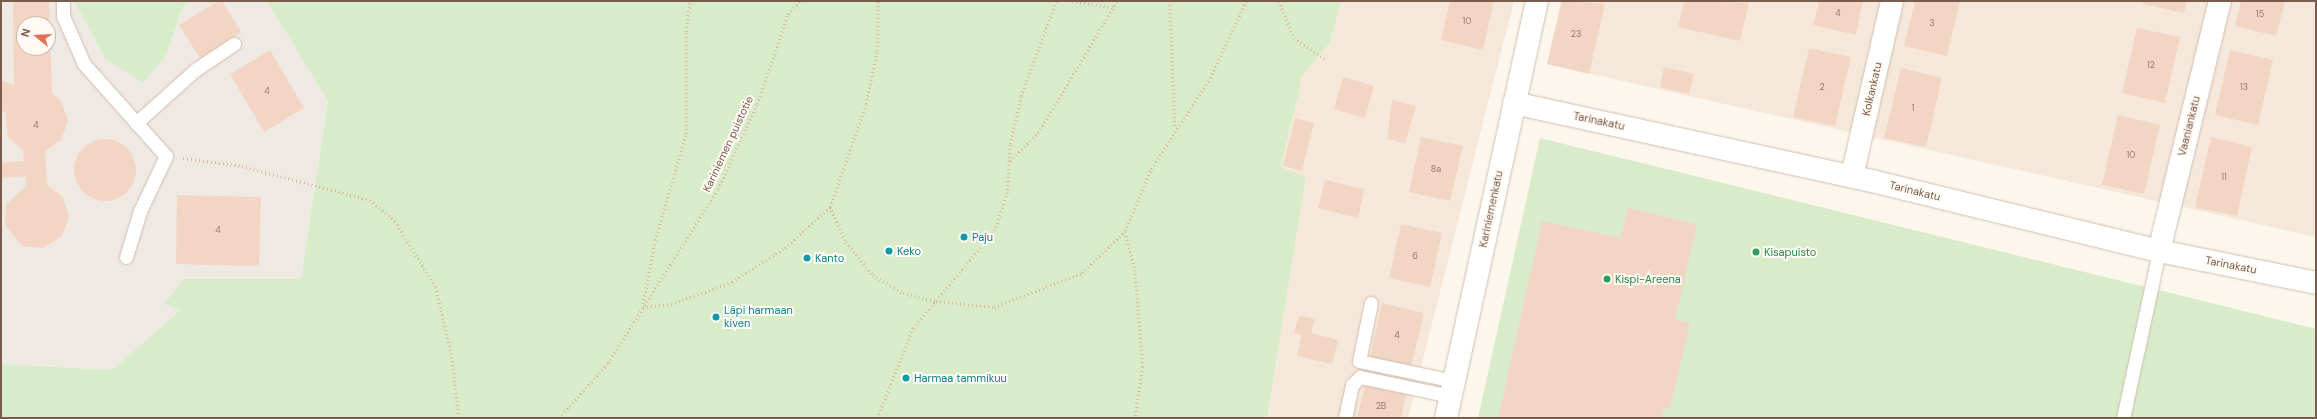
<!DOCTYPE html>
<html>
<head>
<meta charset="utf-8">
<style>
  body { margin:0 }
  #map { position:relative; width:2317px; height:419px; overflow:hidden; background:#fdf6ec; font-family:"DM Sans",sans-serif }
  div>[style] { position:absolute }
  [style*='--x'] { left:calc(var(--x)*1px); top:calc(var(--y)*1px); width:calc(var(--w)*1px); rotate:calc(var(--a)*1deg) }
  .residential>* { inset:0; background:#f5e8da }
  .industrial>* { inset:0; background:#efe9e4 }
  .green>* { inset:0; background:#d8ecc9 }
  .building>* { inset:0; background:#f3d5c3 }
  .round { border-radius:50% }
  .path>* { height:2.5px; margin-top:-1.25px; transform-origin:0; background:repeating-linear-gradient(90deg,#d9b8a5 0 1px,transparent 0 4px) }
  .roads { filter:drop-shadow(0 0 1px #d1beb0) drop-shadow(0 0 1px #d1beb0) }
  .lane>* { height:13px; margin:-6.5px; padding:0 6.5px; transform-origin:6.5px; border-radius:6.5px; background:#fff }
  .street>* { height:22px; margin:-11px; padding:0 11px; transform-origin:11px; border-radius:11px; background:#fff }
  .dots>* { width:11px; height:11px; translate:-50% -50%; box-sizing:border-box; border:2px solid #fffaf3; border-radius:50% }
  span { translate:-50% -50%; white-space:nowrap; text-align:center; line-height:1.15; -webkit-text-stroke:4px #fffaf3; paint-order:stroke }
  .number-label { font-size:9px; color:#987a6a }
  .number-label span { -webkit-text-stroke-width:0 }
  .street-label { font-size:11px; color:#7a5c4d }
  .culture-label { font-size:11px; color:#0d838f }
  .left { translate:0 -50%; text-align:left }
  .leisure-label { font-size:11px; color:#27864d }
  .frame { position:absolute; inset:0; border:2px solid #7a5c4d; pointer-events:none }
  .north { position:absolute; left:16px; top:16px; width:40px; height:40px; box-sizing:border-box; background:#fffaf3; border:1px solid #cabbb1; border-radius:50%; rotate:288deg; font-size:11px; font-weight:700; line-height:16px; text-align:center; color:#7a5c4d }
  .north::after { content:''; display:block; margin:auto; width:14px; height:18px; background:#e76f51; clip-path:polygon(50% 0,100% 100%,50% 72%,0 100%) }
</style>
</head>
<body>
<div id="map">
  <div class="residential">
    <i style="clip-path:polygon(1341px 1px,1514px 1px,1408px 418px,1267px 418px,1306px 177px,1281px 167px,1303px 74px,1330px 43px)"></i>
    <i style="clip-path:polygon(1561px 1px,2316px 1px,2316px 237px,1547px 64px)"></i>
  </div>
  <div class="industrial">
    <i style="clip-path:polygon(evenodd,1px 1px,74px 1px,105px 58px,167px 54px,182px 8px,190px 1px,267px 1px,328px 101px,301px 279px,184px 279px,165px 304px,182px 310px,112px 370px,1px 364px,1px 1px,24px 24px,48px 24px,48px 48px,24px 48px,24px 24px)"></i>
  </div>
  <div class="green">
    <i style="clip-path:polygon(74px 1px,190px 1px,182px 8px,167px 54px,143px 83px,105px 58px)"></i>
    <i style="clip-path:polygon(267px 1px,1341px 1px,1330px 43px,1303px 74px,1281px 167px,1306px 177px,1267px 418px,1px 418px,1px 364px,112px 370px,181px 310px,164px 304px,184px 279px,301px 279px,328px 101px)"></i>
    <i style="clip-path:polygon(1540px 138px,2316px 329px,2316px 418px,1478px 418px)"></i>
  </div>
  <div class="building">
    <i style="clip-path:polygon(evenodd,13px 1px,49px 1px,52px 93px,61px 101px,68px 121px,61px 140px,45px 151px,47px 185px,63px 197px,69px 218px,62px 236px,43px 248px,22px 246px,5px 225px,6px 204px,26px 186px,25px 176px,1px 178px,1px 163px,24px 161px,23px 150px,8px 137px,5px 111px,1px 112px,1px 80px,14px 85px,13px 1px,24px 24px,48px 24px,48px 48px,24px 48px,24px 24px)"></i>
    <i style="clip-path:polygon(218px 1px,222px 1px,241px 32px,200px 58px,179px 25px)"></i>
    <i style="clip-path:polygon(1450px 1px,1494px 1px,1483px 50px,1441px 40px)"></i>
    <i style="clip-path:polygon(1562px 1px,1605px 4px,1589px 74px,1547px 64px)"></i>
    <i style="clip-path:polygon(1684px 1px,1749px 3px,1740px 41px,1678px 27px)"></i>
    <i style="clip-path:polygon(1819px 1px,1863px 1px,1856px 35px,1813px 25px)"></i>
    <i style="clip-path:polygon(1915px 1px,1960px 1px,1947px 56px,1904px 46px)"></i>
    <i style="clip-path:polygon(2143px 1px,2187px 1px,2184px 13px,2143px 4px)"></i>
    <i style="clip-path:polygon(2241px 1px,2285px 1px,2276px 36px,2235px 26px)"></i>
    <i style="clip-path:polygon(2137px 28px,2180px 37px,2165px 103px,2122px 93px)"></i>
    <i style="clip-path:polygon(1809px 48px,1851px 57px,1835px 126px,1793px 117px)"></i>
    <i style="clip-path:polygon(270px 50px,304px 108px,264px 132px,230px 74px)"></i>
    <i style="clip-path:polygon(2230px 50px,2273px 60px,2258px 125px,2215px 115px)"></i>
    <i style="clip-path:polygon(1664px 67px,1694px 74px,1689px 94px,1660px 87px)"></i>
    <i style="clip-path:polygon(1901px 68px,1942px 78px,1926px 147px,1884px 138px)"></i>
    <i style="clip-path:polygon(1343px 77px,1374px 86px,1365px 118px,1334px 109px)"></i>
    <i style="clip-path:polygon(1392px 100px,1416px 106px,1405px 143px,1387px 139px)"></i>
    <i style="clip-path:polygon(2118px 115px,2160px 125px,2144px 194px,2102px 185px)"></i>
    <i style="clip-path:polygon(1295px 118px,1314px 123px,1302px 171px,1283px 166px)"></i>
    <i style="clip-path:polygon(1421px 137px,1463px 146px,1450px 201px,1409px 192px)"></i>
    <i style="clip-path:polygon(2211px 137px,2252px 147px,2237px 216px,2195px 207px)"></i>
    <i class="round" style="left:74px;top:139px;width:62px;height:62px"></i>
    <i style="clip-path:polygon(1325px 180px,1364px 189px,1358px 218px,1318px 208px)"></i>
    <i style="clip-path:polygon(177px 195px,261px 197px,259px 266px,176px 264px)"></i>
    <i style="clip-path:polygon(1628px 208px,1697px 224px,1675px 320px,1690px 323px,1670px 409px,1664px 408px,1662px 418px,1498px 418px,1542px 221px,1621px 238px)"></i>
    <i style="clip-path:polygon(1401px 224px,1442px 233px,1430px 287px,1389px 278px)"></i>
    <i style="clip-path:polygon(1382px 303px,1424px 313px,1411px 367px,1370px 358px)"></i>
    <i style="clip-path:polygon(1299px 316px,1315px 319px,1311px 333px,1338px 340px,1332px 364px,1297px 356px,1302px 335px,1294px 333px)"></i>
    <i style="clip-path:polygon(1365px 385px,1406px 394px,1401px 418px,1357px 418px)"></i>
  </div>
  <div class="path">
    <i style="--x:931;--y:1;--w:71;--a:0"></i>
    <i style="--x:1072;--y:1;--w:43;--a:9.5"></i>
    <i style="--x:1170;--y:1;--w:126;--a:87.7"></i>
    <i style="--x:1279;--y:1;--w:40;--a:68"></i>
    <i style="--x:1294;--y:38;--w:37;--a:34"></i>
    <i style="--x:183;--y:158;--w:60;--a:7.7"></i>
    <i style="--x:242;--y:166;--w:132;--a:14.9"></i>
    <i style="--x:370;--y:200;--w:33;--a:40"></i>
    <i style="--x:395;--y:221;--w:78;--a:58.2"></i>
    <i style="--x:436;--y:287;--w:72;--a:77.1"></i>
    <i style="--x:452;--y:357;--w:61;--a:83.5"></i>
    <i style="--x:1010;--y:161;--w:40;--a:-45"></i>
    <i style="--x:1038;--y:133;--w:154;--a:-59.1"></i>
    <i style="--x:830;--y:207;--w:38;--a:65"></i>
    <i style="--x:846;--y:242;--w:43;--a:50.7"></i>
    <i style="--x:873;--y:275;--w:35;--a:31"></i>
    <i style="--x:903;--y:293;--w:34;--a:14"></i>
    <i style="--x:936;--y:301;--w:58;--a:5.9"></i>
    <i style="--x:994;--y:307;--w:94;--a:-21.1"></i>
    <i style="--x:1082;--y:273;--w:60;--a:-44.3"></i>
    <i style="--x:1125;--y:231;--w:67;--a:-67.2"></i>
    <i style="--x:1151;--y:169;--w:108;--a:-57"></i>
    <i style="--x:1210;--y:78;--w:85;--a:-64.9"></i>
    <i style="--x:1125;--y:232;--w:39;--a:75"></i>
    <i style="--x:1135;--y:270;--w:97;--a:85.3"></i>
    <i style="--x:1143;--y:367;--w:52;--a:98.9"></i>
    <i style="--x:643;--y:304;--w:65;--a:-79.4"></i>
    <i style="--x:655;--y:240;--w:110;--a:-73.7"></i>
    <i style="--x:686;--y:134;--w:102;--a:-90"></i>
    <i style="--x:686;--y:32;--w:31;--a:-83"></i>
    <i style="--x:643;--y:307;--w:28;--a:-6"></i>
    <i style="--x:671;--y:304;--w:65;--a:-19.8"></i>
    <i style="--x:732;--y:282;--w:63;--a:-32.7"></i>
    <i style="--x:785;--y:248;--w:61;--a:-42.3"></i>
    <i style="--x:830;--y:207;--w:109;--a:-70.7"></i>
    <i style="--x:866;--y:104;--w:54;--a:-78.3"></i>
    <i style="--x:877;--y:51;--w:50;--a:-88.9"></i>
    <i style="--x:559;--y:418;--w:74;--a:-48.3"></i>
    <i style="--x:608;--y:363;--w:206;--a:-57.7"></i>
    <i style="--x:718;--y:189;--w:94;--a:-65.4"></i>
    <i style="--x:757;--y:104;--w:95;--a:-71"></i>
    <i style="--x:788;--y:14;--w:18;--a:-47"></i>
    <i style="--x:877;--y:418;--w:97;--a:-68.2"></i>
    <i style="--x:913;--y:328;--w:126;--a:-50.1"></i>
    <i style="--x:994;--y:231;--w:39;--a:-71"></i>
    <i style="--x:1007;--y:194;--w:50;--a:-86.6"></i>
    <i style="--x:1010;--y:144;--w:49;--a:-77.1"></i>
    <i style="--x:1021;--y:96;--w:101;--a:-69.8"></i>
  </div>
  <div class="roads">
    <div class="lane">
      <i style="--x:63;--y:1;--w:15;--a:90"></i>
      <i style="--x:63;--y:16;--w:52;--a:66.4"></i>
      <i style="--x:84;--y:64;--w:123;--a:48.3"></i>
      <i style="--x:166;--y:156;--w:61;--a:115.3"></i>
      <i style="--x:140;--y:211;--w:48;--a:106.9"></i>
      <i style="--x:136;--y:123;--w:79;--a:-41.9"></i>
      <i style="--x:195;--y:70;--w:47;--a:-33.7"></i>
      <i style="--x:1371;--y:303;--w:59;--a:101.7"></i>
      <i style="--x:1359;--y:361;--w:97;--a:11.9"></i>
      <i style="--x:1345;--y:418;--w:34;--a:-78"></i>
      <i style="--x:1352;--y:385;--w:11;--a:-45"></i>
      <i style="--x:1360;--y:377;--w:93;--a:11.8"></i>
      <i style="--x:2123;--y:418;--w:171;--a:-77.8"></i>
    </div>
    <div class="street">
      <i style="--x:1514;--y:103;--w:366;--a:12.3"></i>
      <i style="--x:1872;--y:181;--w:295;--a:13.7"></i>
      <i style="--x:2159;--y:251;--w:160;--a:11.5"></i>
      <i style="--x:1852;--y:176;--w:180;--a:-77.1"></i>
      <i style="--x:2159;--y:251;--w:257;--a:-76.3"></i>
      <i style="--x:1446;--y:418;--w:427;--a:-77.7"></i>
    </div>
  </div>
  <div class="dots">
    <i style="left:964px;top:237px;background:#0f9aa8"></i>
    <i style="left:889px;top:251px;background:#0f9aa8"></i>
    <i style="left:1756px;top:252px;background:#2e9e5b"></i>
    <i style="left:807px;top:258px;background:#0f9aa8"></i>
    <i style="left:1607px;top:279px;background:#2e9e5b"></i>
    <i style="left:716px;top:317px;background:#0f9aa8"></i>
    <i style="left:906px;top:378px;background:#0f9aa8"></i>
  </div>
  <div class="number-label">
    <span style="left:1838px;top:13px">4</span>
    <span style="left:2260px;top:14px">15</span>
    <span style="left:1467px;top:21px">10</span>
    <span style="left:1932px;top:23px">3</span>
    <span style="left:1576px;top:34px">23</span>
    <span style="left:2151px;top:65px">12</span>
    <span style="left:1822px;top:87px">2</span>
    <span style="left:2244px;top:87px">13</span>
    <span style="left:267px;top:91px">4</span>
    <span style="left:1913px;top:108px">1</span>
    <span style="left:36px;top:125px">4</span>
    <span style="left:2131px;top:155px">10</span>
    <span style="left:1436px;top:169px">8a</span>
    <span style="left:2224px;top:177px">11</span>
    <span style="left:218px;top:230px">4</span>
    <span style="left:1415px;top:256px">6</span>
    <span style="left:1397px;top:335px">4</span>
    <span style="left:1381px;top:406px">2B</span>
  </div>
  <div class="street-label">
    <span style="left:1872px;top:89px;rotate:-77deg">Kolkankatu</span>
    <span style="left:1599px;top:121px;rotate:12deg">Tarinakatu</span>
    <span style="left:2189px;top:126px;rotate:-76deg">Vaaniankatu</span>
    <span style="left:728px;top:144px;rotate:-65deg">Kariniemen puistotie</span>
    <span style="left:1915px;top:191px;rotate:14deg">Tarinakatu</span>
    <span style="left:1491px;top:209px;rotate:-78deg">Kariniemenkatu</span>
    <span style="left:2231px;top:265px;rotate:11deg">Tarinakatu</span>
  </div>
  <div class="culture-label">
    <span class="left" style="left:972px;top:237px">Paju</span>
    <span class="left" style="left:897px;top:251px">Keko</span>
    <span class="left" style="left:815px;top:258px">Kanto</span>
    <span class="left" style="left:724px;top:317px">Läpi harmaan<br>kiven</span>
    <span class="left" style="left:914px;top:378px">Harmaa tammikuu</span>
  </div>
  <div class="leisure-label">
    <span class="left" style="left:1764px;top:252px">Kisapuisto</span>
    <span class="left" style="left:1615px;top:279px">Kispi-Areena</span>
  </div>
  <div class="frame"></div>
  <div class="north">N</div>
</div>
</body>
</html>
